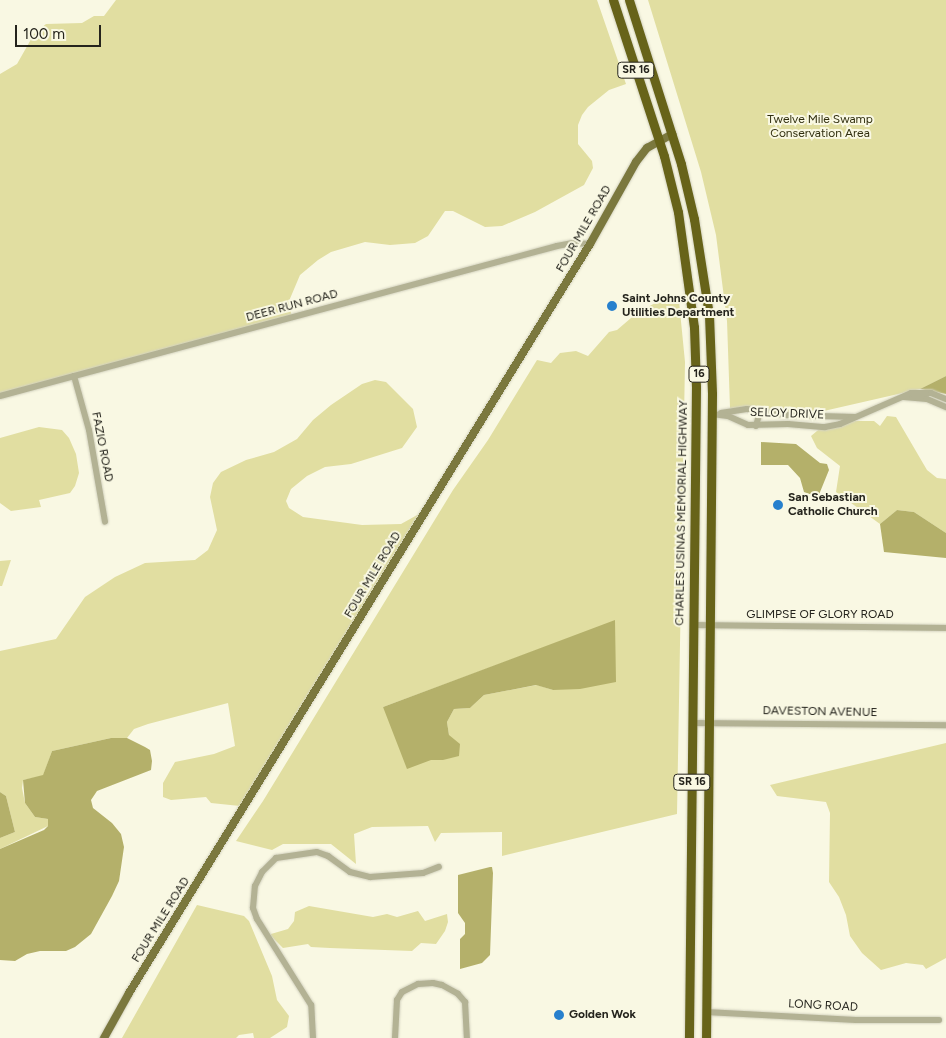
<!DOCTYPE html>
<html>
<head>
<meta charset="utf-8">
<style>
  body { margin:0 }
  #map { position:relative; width:946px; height:1038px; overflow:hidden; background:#f9f8e3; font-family:Figtree,sans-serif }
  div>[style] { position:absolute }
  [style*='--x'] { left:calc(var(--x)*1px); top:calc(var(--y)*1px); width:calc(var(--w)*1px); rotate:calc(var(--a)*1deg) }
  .green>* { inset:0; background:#e1dea1 }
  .water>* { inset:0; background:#b4b06a }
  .roads { filter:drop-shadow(0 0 1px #d3d2bf) drop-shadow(0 0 1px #d3d2bf) }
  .minor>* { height:6px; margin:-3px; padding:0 3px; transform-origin:3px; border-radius:3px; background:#b3b294 }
  .major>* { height:8px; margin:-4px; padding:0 4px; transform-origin:4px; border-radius:4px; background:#7b783e }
  .highway>* { height:9px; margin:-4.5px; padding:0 4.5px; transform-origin:4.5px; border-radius:4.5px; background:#676319 }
  .dots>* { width:14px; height:14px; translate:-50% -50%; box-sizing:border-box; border:2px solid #f9f8e3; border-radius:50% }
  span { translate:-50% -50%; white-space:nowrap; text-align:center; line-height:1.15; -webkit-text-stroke:4px #f9f8e3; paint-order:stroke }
  .shield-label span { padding:1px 4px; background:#f9f8e3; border:1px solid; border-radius:4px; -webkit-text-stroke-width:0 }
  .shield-label { font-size:11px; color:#25241d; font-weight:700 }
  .park-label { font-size:12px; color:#312f0f }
  .street-label { font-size:12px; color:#25241d }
  .poi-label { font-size:12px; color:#25241d; font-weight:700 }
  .left { translate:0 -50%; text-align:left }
  .scale { position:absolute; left:15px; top:25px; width:86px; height:22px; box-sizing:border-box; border:2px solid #25241d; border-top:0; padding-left:6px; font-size:15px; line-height:18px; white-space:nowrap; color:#25241d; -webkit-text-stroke:4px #f9f8e3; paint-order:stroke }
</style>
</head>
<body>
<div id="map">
  <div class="green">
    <i style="clip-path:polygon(116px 0,597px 0,626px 84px,609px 90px,588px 107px,582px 115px,578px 125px,578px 144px,592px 161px,593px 168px,584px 185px,535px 212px,502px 226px,485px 227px,453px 211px,445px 211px,428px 236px,415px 243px,390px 245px,365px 242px,331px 252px,318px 260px,300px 275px,289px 301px,292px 319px,0 394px,0 74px,17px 64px,34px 34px,46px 24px,82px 23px,94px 16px,104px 16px)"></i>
    <i style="clip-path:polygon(648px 0,946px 0,946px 376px,920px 389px,815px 413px,783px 412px,759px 408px,730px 408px,727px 321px,716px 235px,701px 172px)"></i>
    <i style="clip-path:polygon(evenodd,663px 299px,679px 301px,685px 362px,677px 814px,502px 856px,502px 832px,441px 833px,435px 842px,428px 826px,372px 827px,354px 834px,356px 864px,331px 844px,283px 844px,272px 850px,236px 841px,263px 801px,453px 490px,488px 440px,537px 360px,551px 363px,560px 353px,576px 351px,588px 356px,609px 332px,617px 330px,638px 312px,663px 299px,615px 621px,553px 690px,537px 685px,484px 695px,470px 708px,454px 709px,447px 722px,449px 735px,443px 760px,431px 760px,383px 707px,615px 621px)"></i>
    <i style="clip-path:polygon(375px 380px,386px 382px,413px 409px,417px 427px,402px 448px,351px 464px,325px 467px,307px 476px,291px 489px,286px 501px,289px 508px,303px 517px,362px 525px,401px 524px,419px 514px,240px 806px,211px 803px,206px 797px,171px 800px,163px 797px,163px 783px,175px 762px,214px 754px,235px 746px,228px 703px,148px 724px,134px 729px,127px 738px,111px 738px,52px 751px,43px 776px,23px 780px,22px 788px,25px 803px,35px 817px,48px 819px,48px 826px,0 849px,0 838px,15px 832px,6px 796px,0 792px,0 651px,56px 639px,85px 597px,115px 577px,145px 563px,195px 560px,208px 550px,217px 530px,210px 497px,213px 483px,221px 472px,246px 460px,274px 452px,297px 439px,313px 420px,331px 405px,362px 384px)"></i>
    <i style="clip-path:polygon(887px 416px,896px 417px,927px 470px,937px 478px,946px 479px,946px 533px,914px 512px,897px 510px,880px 524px,836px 492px,840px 466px,817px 448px,811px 436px,823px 426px,837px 428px,848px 421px,874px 421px,880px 426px)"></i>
    <i style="clip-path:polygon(39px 427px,62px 430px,69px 438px,76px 454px,79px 473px,75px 486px,70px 493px,39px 500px,41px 507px,11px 511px,0 503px,0 438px)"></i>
    <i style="clip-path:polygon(11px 560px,2px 586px,0 586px,0 561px)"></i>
    <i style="clip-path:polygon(946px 743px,946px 958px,926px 969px,923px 965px,906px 963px,881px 970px,862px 953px,850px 936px,846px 915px,839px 897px,829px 882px,830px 813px,826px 802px,777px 796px,770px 785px)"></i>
    <i style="clip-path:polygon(197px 905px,244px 916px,249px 921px,272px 976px,277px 1000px,289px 1016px,287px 1027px,270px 1038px,254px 1038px,253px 1033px,239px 1035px,236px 1038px,122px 1038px)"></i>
    <i style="clip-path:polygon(309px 906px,373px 917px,387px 914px,397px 917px,418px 911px,425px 921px,447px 914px,448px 922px,445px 931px,436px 944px,421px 943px,412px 951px,330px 948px,311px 947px,308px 944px,283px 948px,271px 936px,271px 934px,288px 929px,294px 921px,295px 912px)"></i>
  </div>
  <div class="water">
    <i style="clip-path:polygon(946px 376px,946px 394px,920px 389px)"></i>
    <i style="clip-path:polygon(761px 442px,796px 444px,820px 463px,827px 464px,829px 470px,818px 497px,804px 492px,800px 478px,788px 465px,761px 465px)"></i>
    <i style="clip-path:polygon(897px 510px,914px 512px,946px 533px,946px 558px,884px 552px,880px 524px)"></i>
    <i style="clip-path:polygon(615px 620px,616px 682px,580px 689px,553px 690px,536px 685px,484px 695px,470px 708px,454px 709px,447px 722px,449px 735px,460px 744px,459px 756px,443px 760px,431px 760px,407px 769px,383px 707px)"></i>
    <i style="clip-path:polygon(111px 738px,127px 738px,145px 747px,150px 750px,152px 761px,151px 770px,97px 791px,91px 800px,93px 808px,112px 823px,121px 834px,124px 847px,119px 881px,112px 896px,91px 934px,75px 947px,66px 951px,40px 951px,27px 954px,15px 961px,0 960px,0 849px,44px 830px,48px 826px,48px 819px,35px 817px,25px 803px,23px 780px,43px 775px,52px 751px)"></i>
    <i style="clip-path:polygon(0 792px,6px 796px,15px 832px,0 838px)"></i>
    <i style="clip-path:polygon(490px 867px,492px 867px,493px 873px,490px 955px,482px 963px,460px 969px,460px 939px,465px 934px,465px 923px,458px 913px,458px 875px)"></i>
  </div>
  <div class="roads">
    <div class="minor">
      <i style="--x:74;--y:376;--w:56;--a:74.5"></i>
      <i style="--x:89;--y:430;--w:93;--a:80.1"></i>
      <i style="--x:0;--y:396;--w:577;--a:-15.07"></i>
      <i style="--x:557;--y:246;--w:16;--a:-11"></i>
      <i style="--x:573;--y:243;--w:17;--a:3"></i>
      <i style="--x:904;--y:397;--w:23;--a:5"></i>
      <i style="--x:927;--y:399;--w:21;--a:23"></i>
      <i style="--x:721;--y:413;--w:26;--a:-9"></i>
      <i style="--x:747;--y:409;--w:36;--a:9"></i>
      <i style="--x:783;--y:415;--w:72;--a:1.6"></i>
      <i style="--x:712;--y:414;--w:16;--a:7"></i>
      <i style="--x:728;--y:416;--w:22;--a:24"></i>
      <i style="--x:748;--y:425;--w:40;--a:-1.4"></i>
      <i style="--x:788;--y:424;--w:37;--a:5"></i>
      <i style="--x:825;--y:427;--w:15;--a:-11"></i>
      <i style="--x:840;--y:424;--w:77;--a:-23.6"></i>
      <i style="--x:911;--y:393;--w:20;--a:0"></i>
      <i style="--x:931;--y:393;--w:16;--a:22"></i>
      <i style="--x:756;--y:426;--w:16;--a:-75"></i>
      <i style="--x:694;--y:625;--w:252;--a:0.7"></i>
      <i style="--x:693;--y:723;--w:253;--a:0.5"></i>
      <i style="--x:706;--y:1012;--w:150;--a:3.1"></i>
      <i style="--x:856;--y:1020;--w:83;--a:0"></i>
      <i style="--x:313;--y:1038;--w:33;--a:-93"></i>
      <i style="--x:311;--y:1005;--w:102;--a:-122.1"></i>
      <i style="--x:257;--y:919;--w:12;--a:-110"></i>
      <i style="--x:253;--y:908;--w:22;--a:-85"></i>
      <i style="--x:255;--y:886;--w:16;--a:-63"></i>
      <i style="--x:262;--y:872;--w:20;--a:-45"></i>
      <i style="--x:276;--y:858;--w:41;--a:-8.3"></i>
      <i style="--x:317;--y:852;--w:12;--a:20"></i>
      <i style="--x:328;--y:856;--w:27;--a:36"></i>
      <i style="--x:350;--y:872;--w:21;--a:14"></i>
      <i style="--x:370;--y:877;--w:53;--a:-4.3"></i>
      <i style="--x:423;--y:873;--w:17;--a:-21"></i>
      <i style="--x:395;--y:1038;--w:38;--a:-87"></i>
      <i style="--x:397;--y:1000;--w:9;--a:-58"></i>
      <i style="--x:402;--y:992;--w:18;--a:-27"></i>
      <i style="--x:418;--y:984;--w:15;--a:-4"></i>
      <i style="--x:433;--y:983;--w:9;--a:13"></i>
      <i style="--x:442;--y:985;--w:18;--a:29"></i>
      <i style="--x:458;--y:994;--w:11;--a:49"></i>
      <i style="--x:465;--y:1002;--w:36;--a:87"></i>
    </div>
    <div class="major">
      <i style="--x:104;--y:1038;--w:51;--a:-60.9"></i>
      <i style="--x:129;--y:993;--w:880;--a:-58.39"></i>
      <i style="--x:590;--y:244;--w:94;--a:-60.7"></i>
      <i style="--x:636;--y:162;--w:18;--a:-52"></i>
      <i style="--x:647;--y:148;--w:29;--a:-29"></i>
    </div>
    <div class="highway">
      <i style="--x:613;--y:0;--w:164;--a:71.9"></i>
      <i style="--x:664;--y:156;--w:58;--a:76"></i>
      <i style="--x:678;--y:212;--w:116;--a:82.1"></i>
      <i style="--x:694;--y:327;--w:60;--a:88.1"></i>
      <i style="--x:696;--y:387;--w:651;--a:90.62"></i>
      <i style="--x:629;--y:0;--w:172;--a:72.4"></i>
      <i style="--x:681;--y:164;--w:57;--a:76.7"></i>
      <i style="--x:694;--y:219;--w:97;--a:81.1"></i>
      <i style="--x:709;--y:315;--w:79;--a:87.8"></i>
      <i style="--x:712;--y:394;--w:644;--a:90.53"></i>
    </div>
  </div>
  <div class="dots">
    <i style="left:612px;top:306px;background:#2780cd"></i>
    <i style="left:778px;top:505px;background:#2780cd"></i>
    <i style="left:559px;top:1015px;background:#2780cd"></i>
  </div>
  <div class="shield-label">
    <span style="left:636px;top:70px">SR 16</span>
    <span style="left:699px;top:374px">16</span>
    <span style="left:692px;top:782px">SR 16</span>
  </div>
  <div class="park-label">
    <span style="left:820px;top:127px">Twelve Mile Swamp<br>Conservation Area</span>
  </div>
  <div class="street-label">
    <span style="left:584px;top:229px;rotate:-60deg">FOUR MILE ROAD</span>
    <span style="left:292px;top:306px;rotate:-15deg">DEER RUN ROAD</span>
    <span style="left:787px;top:414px;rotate:2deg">SELOY DRIVE</span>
    <span style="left:102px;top:447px;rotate:79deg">FAZIO ROAD</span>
    <span style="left:682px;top:513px;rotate:-89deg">CHARLES USINAS MEMORIAL HIGHWAY</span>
    <span style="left:373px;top:575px;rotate:-59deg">FOUR MILE ROAD</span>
    <span style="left:820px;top:615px">GLIMPSE OF GLORY ROAD</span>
    <span style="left:820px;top:712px;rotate:1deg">DAVESTON AVENUE</span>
    <span style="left:161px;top:920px;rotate:-58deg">FOUR MILE ROAD</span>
    <span style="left:823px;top:1006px;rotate:3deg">LONG ROAD</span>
  </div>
  <div class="poi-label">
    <span class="left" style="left:622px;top:306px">Saint Johns County<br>Utilities Department</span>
    <span class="left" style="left:788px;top:505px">San Sebastian<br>Catholic Church</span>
    <span class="left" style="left:569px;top:1015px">Golden Wok</span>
  </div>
  <div class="scale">100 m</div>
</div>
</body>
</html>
